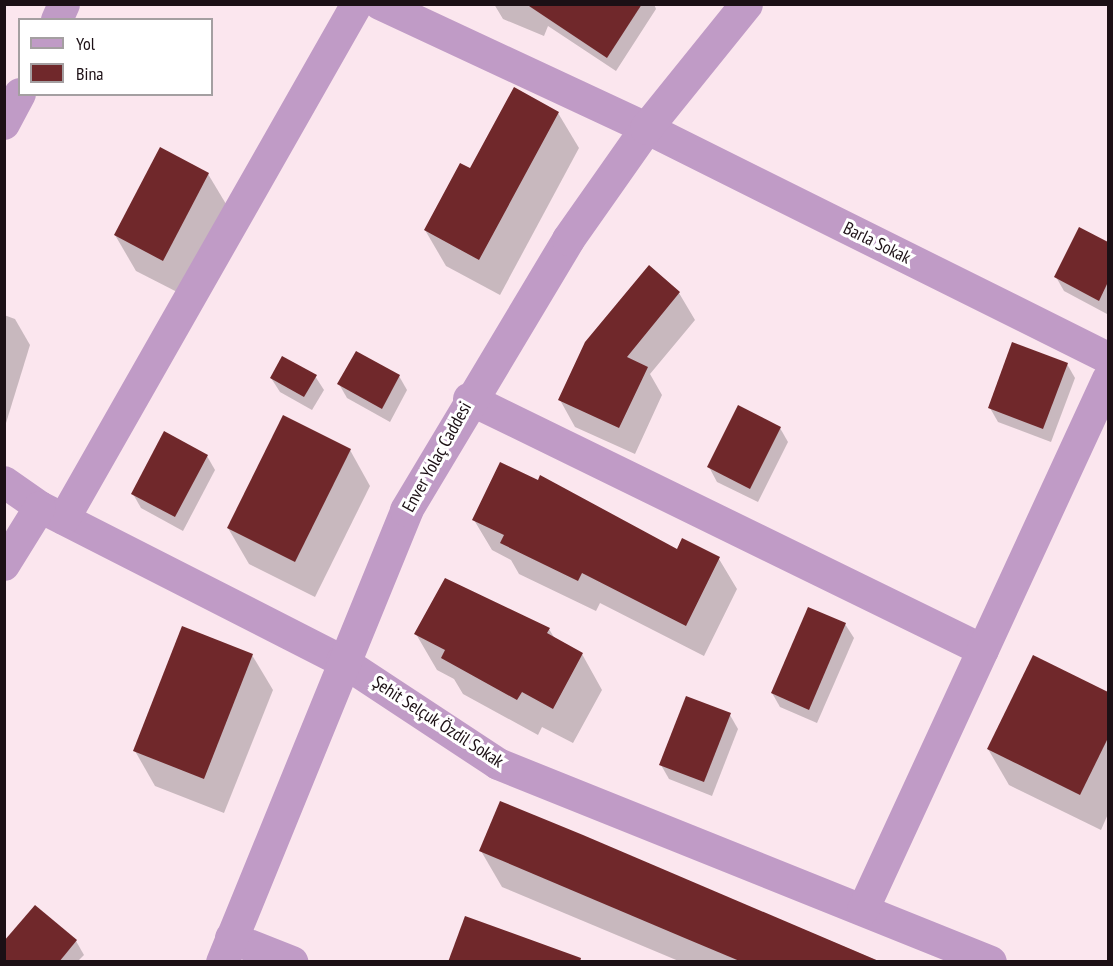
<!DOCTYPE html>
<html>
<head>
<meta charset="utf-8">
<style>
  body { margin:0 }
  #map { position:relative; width:1113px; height:966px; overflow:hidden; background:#fbe6ee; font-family:"PT Sans Narrow",sans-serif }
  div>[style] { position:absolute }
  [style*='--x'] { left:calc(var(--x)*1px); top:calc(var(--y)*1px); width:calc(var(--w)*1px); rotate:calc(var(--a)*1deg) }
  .shadow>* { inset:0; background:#0003 }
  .building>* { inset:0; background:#70282b }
  .minor>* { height:32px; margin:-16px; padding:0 16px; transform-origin:16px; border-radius:16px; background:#c09bc6 }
  .tertiary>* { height:33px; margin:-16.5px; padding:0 16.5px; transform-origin:16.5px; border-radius:16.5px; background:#c09bc6 }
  span { translate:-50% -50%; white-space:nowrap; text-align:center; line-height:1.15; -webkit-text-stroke:6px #fff; paint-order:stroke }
  .street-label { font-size:18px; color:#1c1015 }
  .frame { position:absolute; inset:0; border:6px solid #1c1015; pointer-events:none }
  .legend { position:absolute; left:18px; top:18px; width:195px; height:78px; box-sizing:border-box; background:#fff; border:2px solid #a49fa1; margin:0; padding:8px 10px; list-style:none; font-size:18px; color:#1c1015 }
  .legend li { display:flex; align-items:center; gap:12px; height:30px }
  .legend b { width:30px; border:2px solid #a49fa1 }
</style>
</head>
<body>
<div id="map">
  <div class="shadow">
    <i style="clip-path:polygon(494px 4px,654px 4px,656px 9px,616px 71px,548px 26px,544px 36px,503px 19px)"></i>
    <i style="clip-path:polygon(558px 113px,579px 148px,500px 295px,446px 266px,425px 230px,471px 170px)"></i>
    <i style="clip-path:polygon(208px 174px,229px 209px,183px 295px,136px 271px,115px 235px)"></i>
    <i style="clip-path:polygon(1080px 229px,1108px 244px,1107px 314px,1064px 291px,1056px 277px)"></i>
    <i style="clip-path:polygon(679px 293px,695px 320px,650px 374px,662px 395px,635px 454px,575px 427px,560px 400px)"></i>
    <i style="clip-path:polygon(4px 315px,15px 319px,30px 345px,6px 423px)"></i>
    <i style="clip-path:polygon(1067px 364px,1075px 378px,1051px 442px,998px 422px,990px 408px)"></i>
    <i style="clip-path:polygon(315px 376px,324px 390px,312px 410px,280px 392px,271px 378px)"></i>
    <i style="clip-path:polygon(399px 376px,407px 390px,390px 422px,347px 398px,339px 384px)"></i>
    <i style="clip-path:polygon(780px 428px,788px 442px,758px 502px,717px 482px,709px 467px)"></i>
    <i style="clip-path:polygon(350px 450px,370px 486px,315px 597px,249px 564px,228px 528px)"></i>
    <i style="clip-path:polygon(207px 456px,215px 470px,183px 531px,141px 508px,133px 494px)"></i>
    <i style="clip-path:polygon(474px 520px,719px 559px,737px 589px,704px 656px,600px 603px,596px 611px,519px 574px,511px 560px,492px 550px)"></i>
    <i style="clip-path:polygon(845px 624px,854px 638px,817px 723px,780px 707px,772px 693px)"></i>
    <i style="clip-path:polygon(549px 629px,555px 639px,582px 654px,602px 690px,573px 743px,542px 727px,538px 735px,463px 694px,454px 679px,437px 670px,416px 634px)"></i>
    <i style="clip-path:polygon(252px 655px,273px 690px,224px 813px,155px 786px,135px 751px)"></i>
    <i style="clip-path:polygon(1034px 657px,1108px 694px,1108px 814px,1101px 830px,1009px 785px,988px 749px)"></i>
    <i style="clip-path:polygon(730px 715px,738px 729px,712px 796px,669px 779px,661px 765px)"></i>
    <i style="clip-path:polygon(501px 803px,881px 962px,681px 962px,502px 887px,481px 851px)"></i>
    <i style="clip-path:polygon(76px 941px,84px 955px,77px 962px,4px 962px)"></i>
  </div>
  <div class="building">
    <i style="clip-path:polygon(526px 4px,642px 4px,607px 58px)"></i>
    <i style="clip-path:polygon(514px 87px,559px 112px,479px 260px,424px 230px,460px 163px,470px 168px)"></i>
    <i style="clip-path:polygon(160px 147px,209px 173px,163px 261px,114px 235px)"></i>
    <i style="clip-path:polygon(1079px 227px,1108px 242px,1108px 282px,1099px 301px,1054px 277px)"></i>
    <i style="clip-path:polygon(649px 265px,680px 292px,627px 357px,648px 367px,619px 428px,558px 400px,585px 342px)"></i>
    <i style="clip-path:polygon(1012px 342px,1068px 363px,1043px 429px,988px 408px)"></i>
    <i style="clip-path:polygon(356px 351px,400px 375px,382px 409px,337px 384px)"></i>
    <i style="clip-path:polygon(282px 356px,317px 375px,304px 397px,270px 378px)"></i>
    <i style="clip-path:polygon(738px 405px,781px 427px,750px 489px,707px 467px)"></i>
    <i style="clip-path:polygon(283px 415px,351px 449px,295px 562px,227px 528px)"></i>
    <i style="clip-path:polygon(164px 431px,208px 455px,175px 517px,131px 494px)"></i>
    <i style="clip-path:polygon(500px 462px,538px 480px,540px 475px,677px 549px,682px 538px,720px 557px,686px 626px,582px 573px,578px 581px,500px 543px,504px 535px,472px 520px)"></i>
    <i style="clip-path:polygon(445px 578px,550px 628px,547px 633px,583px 653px,553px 709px,522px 692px,517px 700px,441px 658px,445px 650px,414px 634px)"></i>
    <i style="clip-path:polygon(808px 607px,846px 623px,809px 710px,771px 693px)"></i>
    <i style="clip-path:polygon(182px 626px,253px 654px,204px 779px,133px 751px)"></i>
    <i style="clip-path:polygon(1033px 655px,1108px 692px,1108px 738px,1080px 795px,987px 749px)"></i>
    <i style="clip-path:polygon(686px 696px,731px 713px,704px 782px,659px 765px)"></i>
    <i style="clip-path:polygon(500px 801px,583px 835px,881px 962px,742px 962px,687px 939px,479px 851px)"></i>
    <i style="clip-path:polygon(35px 905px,77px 940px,59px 962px,4px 962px,4px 941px)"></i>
    <i style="clip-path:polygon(465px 916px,581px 958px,580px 962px,448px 962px)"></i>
  </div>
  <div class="minor">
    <i style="--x:380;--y:4;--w:293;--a:25"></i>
    <i style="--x:646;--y:128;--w:516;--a:26.47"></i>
    <i style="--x:57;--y:20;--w:17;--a:-66"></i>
    <i style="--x:4;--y:124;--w:34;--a:-62"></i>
    <i style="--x:469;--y:399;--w:572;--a:26.03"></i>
    <i style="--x:4;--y:482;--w:44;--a:34.8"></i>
    <i style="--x:40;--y:507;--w:339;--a:27"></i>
    <i style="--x:342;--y:661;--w:187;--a:33.4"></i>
    <i style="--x:498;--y:764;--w:531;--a:21.88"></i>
    <i style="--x:64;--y:519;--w:593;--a:-60.36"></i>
    <i style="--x:4;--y:565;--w:68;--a:-58.2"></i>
    <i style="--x:863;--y:910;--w:585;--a:-65.23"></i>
    <i style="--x:231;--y:938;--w:66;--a:21.5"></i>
  </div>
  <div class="tertiary">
    <i style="--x:222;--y:962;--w:488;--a:-67.8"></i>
    <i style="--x:406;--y:510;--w:316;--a:-59.1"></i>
    <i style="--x:568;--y:239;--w:136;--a:-54.9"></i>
    <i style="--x:646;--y:128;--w:159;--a:-51.1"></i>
  </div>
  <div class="street-label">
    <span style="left:877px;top:243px;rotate:26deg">Barla Sokak</span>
    <span style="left:437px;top:457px;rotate:-61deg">Enver Yolaç Caddesi</span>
    <span style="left:438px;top:722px;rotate:33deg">Şehit Selçuk Özdil Sokak</span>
  </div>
  <div class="frame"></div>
  <ul class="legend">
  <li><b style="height:8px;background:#c09bc6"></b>Yol</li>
  <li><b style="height:16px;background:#70282b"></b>Bina</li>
  </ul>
</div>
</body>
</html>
